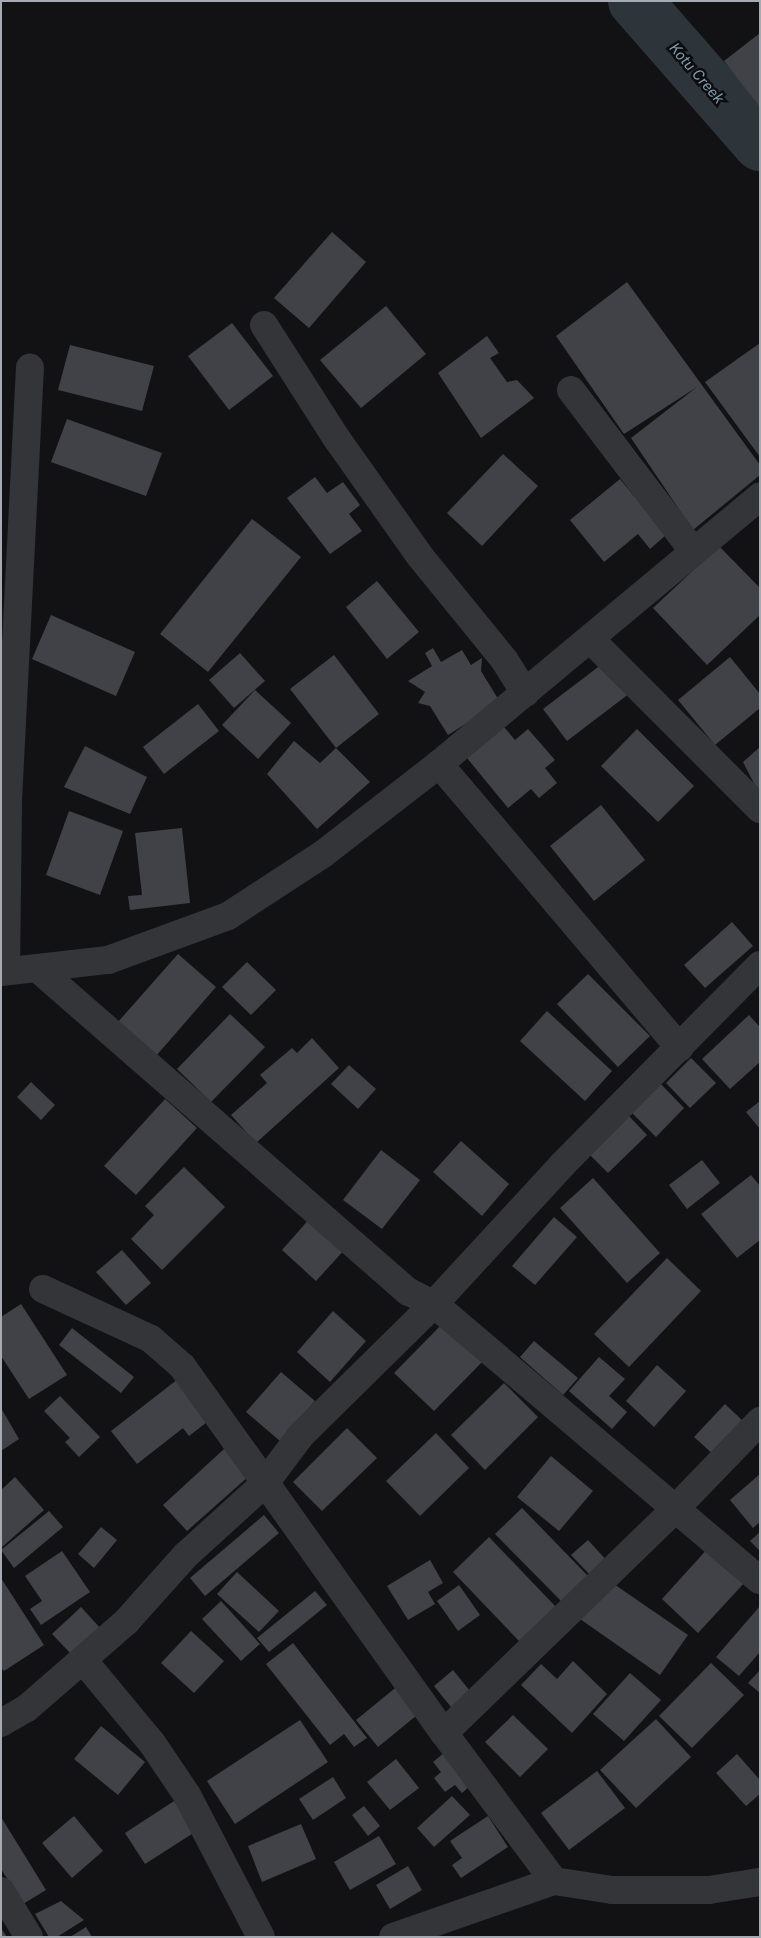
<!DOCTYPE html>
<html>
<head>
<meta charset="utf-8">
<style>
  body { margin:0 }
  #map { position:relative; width:761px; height:1938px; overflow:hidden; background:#121214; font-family:"Public Sans",sans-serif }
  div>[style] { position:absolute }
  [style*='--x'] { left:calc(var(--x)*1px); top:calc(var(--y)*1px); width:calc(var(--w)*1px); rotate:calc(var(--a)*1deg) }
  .river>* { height:54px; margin:-27px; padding:0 27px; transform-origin:27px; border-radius:27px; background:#2d353b }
  .building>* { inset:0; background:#414247 }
  .street>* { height:28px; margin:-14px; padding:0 14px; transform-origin:14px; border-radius:14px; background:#343538 }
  span { translate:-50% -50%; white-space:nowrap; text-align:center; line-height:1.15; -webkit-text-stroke:5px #0d0d0f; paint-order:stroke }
  .water-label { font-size:15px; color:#7f99ab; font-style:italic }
  .frame { position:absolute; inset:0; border:2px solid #a5aab3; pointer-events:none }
</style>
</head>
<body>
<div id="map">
  <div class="river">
    <i style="--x:635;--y:1;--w:190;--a:48.8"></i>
  </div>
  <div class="building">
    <i style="clip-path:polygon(760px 33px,760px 107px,724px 61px)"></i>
    <i style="clip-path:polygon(332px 232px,366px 262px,309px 328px,274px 298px)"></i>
    <i style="clip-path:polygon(627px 282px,760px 465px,760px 475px,693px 530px,631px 438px,697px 387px,624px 434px,556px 336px)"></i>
    <i style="clip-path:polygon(386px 306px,426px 354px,361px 408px,320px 360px)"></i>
    <i style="clip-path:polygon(232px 323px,273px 376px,229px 410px,188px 356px)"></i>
    <i style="clip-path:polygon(487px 336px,499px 353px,490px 358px,507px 382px,517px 380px,534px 398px,481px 438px,438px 373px)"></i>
    <i style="clip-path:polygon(760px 343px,760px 457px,705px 382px)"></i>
    <i style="clip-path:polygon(70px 345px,154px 366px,142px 411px,58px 390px)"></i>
    <i style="clip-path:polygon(67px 419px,162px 453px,146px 496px,51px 462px)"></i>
    <i style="clip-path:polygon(503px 454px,538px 486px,482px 546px,447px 513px)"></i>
    <i style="clip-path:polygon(315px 477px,327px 493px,343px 482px,360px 505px,349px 514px,362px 531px,330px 554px,287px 498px)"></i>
    <i style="clip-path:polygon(620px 479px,666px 535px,650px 549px,638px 534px,604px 562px,570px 520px)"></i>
    <i style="clip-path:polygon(252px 519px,301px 557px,208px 672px,160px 634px)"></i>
    <i style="clip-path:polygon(719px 546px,760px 588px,760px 615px,707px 665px,653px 608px)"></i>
    <i style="clip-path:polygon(377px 581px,419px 632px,387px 659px,346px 607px)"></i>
    <i style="clip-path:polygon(51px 615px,135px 652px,116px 696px,32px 659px)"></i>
    <i style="clip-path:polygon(433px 648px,441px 662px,462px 650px,471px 665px,482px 658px,481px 671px,500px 702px,448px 735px,430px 706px,418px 703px,425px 692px,408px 681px,432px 666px,425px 653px)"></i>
    <i style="clip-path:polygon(240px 653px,265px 681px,234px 708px,209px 680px)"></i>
    <i style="clip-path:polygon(334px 655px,379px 714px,336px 748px,370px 782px,317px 829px,267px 774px,294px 741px,320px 763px,336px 748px,290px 689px)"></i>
    <i style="clip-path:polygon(730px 657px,760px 694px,760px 708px,715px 745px,678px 700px)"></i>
    <i style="clip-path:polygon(606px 661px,630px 693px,567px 741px,543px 709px)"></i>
    <i style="clip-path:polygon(255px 690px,291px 723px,258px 759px,222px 725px)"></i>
    <i style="clip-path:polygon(198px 704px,219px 731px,164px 774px,143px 747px)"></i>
    <i style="clip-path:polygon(504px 727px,515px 740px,528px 729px,555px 760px,545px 768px,557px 783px,539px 798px,531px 789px,508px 808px,467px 758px)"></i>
    <i style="clip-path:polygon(637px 729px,694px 786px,658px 822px,601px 766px)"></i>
    <i style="clip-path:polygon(85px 746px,147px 777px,130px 814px,64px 787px)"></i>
    <i style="clip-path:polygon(760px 747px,760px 795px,743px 762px)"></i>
    <i style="clip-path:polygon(601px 805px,645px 860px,594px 901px,550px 846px)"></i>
    <i style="clip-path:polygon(69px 811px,123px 831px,100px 895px,46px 875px)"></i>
    <i style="clip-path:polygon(182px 828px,190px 903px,130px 910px,128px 896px,142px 895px,135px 833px)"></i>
    <i style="clip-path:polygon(732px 922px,753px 946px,705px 988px,684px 965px)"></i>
    <i style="clip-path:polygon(178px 954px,216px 987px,156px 1056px,118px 1022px)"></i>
    <i style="clip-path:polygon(247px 962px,276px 990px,251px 1015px,222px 987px)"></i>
    <i style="clip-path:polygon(588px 974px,650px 1036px,618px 1067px,557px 1004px)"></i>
    <i style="clip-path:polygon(547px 1011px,612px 1071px,585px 1101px,520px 1041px)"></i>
    <i style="clip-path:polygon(230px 1014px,265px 1047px,211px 1102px,177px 1069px)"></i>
    <i style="clip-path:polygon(749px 1015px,760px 1027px,760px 1062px,730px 1089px,702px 1059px)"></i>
    <i style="clip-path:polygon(312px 1038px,339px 1068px,256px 1143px,231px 1115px,267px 1083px,260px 1075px,292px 1048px,297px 1053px)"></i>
    <i style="clip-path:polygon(691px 1058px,716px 1083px,690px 1108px,666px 1083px)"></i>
    <i style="clip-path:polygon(349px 1065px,376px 1089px,358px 1109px,331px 1084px)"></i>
    <i style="clip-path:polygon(655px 1078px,684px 1108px,656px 1137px,632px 1113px)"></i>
    <i style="clip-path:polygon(31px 1082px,55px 1105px,41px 1120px,17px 1097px)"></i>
    <i style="clip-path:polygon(165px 1099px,197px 1128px,136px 1195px,104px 1166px)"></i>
    <i style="clip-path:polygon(760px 1101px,760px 1129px,746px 1112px)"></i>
    <i style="clip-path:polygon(628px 1115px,647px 1135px,608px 1173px,589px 1154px)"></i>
    <i style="clip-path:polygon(461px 1141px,509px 1184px,482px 1216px,433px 1172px)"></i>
    <i style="clip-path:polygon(381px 1150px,420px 1180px,382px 1229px,343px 1200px)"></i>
    <i style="clip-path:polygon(702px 1160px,720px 1183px,687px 1209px,669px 1185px)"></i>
    <i style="clip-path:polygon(184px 1167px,225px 1207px,162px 1270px,131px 1239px,154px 1215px,145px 1206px)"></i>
    <i style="clip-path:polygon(751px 1175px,760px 1186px,760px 1240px,737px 1258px,701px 1214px)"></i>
    <i style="clip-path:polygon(593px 1178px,660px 1253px,627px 1283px,560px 1208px)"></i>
    <i style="clip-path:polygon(312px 1216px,347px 1247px,316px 1281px,282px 1250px)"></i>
    <i style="clip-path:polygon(554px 1217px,577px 1237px,535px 1285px,512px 1266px)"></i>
    <i style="clip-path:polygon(122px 1250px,151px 1283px,126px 1305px,96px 1272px)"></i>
    <i style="clip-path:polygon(667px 1258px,701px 1291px,629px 1367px,594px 1334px)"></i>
    <i style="clip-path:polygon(21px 1304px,67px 1375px,29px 1399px,1px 1356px,1px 1317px)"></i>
    <i style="clip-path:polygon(333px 1311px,366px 1341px,330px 1382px,297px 1352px)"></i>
    <i style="clip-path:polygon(448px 1318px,487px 1357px,434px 1411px,394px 1373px)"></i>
    <i style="clip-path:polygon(72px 1328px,134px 1377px,121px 1393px,59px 1345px)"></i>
    <i style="clip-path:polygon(534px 1341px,578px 1378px,563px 1395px,520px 1357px)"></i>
    <i style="clip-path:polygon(599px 1357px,625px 1379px,609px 1396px,627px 1412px,612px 1429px,569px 1391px)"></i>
    <i style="clip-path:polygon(657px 1365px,686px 1391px,654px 1427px,626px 1401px)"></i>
    <i style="clip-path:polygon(281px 1372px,315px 1401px,280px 1441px,246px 1412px)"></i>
    <i style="clip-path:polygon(178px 1379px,211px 1419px,189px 1436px,183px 1428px,137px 1464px,111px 1431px)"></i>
    <i style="clip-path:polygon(504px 1383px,538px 1417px,485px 1470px,451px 1435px)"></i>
    <i style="clip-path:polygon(60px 1396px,100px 1437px,79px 1457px,65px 1442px,70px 1438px,44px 1411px)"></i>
    <i style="clip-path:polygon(725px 1404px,744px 1422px,714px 1455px,694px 1437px)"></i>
    <i style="clip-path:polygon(1px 1408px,19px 1439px,1px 1451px)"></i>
    <i style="clip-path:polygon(347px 1428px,377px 1458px,322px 1511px,293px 1482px)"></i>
    <i style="clip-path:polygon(436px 1433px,469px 1468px,420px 1516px,386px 1481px)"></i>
    <i style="clip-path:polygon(224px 1449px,249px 1476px,187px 1531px,163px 1505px)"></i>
    <i style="clip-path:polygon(551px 1456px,593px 1491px,559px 1531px,517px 1497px)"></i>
    <i style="clip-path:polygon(760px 1474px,760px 1522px,753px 1528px,730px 1500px)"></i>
    <i style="clip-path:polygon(15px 1477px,44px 1510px,1px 1548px,1px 1490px)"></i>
    <i style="clip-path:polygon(522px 1508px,589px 1577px,562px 1602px,495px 1534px)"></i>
    <i style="clip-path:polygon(49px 1511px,63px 1527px,14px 1568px,1px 1550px)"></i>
    <i style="clip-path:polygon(264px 1515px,279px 1533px,205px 1596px,190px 1578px)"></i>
    <i style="clip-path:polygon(101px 1527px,117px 1540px,94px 1568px,78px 1554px)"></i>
    <i style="clip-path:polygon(760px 1532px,760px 1551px,750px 1541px)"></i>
    <i style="clip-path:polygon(489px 1537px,556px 1607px,519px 1641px,453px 1572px)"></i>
    <i style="clip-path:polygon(588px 1540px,608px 1562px,592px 1577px,571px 1555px)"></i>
    <i style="clip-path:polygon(710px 1546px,747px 1580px,698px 1633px,662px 1599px)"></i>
    <i style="clip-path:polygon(62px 1551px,90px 1592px,41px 1625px,30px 1609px,42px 1601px,25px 1576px)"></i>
    <i style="clip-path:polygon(430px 1560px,443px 1583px,428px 1592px,435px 1604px,408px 1620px,387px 1586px)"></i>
    <i style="clip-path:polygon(237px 1572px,279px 1611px,259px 1632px,217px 1594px)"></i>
    <i style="clip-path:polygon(1px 1578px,44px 1645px,4px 1671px,1px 1668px)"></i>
    <i style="clip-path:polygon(608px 1580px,688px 1635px,660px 1675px,580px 1619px)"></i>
    <i style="clip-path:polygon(459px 1585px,480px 1615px,458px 1631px,437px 1601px)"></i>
    <i style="clip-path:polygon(315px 1591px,327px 1605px,269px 1652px,257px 1638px)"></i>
    <i style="clip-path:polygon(221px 1601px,260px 1644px,241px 1661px,202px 1619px)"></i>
    <i style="clip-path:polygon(760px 1606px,760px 1652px,739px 1676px,716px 1657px)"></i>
    <i style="clip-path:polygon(81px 1607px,101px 1629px,72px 1655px,52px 1634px)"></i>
    <i style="clip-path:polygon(191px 1631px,224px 1661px,194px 1693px,161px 1663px)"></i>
    <i style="clip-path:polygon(293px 1643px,367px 1738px,354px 1747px,344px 1734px,330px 1745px,266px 1664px)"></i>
    <i style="clip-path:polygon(573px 1661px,607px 1694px,572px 1733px,521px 1685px,541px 1664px,557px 1679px)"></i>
    <i style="clip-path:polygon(711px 1663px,744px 1695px,692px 1748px,659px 1716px)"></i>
    <i style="clip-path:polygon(453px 1670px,474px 1696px,455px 1712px,434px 1686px)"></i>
    <i style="clip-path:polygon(760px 1670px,760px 1693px,748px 1683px)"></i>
    <i style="clip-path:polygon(630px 1673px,661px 1700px,624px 1741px,593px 1714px)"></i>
    <i style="clip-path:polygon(400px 1684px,422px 1711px,378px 1747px,356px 1720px)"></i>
    <i style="clip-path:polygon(513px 1715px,548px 1749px,520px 1777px,485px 1742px)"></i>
    <i style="clip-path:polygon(656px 1719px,691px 1757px,636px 1808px,600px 1770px)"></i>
    <i style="clip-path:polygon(300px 1720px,328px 1762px,235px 1824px,207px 1781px)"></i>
    <i style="clip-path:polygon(101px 1726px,145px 1762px,118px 1795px,74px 1759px)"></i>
    <i style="clip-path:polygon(444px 1753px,470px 1786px,462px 1793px,455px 1785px,445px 1792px,434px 1778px,441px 1772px,433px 1762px)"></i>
    <i style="clip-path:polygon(737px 1754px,760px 1780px,760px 1794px,746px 1806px,716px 1773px)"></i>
    <i style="clip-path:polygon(396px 1759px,419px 1788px,390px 1810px,367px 1782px)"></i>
    <i style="clip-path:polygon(597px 1771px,625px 1808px,569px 1850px,541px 1813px)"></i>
    <i style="clip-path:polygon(333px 1777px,346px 1798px,313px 1820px,299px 1799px)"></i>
    <i style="clip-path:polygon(452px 1796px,470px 1815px,434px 1847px,417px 1828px)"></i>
    <i style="clip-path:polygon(174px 1801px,195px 1832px,145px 1864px,125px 1833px)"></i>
    <i style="clip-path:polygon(364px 1806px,380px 1826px,368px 1836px,352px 1815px)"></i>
    <i style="clip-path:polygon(74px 1816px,103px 1851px,72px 1878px,42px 1843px)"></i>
    <i style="clip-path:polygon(488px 1816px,508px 1847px,461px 1878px,452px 1865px,462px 1858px,450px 1841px)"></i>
    <i style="clip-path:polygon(1px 1817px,46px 1890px,23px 1904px,1px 1869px)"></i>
    <i style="clip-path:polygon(301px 1824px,316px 1859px,262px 1882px,248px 1846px)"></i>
    <i style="clip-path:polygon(379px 1836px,396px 1864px,350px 1890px,334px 1862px)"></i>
    <i style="clip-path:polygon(408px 1866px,422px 1890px,390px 1909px,376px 1885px)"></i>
    <i style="clip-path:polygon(61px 1901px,84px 1920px,57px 1937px,49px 1937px,35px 1914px)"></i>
    <i style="clip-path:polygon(86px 1927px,92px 1937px,70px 1937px)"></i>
    <i style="clip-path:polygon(1px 1928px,7px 1937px,1px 1937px)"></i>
  </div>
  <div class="street">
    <i style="--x:264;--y:325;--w:135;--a:57.4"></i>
    <i style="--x:337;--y:439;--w:142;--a:54.7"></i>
    <i style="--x:419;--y:555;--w:136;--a:50.9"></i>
    <i style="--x:505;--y:661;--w:38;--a:58"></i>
    <i style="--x:571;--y:390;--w:203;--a:52.8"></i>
    <i style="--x:591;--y:640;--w:239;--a:45"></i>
    <i style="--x:439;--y:764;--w:372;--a:49.7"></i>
    <i style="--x:1;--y:800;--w:7;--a:8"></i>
    <i style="--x:8;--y:801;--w:434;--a:-87.1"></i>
    <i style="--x:37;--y:968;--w:493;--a:41.1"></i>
    <i style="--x:409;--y:1292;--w:28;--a:26"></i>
    <i style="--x:434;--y:1304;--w:427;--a:40.3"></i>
    <i style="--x:6;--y:970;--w:169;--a:-89.3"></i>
    <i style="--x:1;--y:972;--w:108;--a:-6.4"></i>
    <i style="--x:108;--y:960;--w:128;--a:-20.1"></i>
    <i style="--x:228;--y:916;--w:113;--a:-33.1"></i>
    <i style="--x:323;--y:854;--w:147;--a:-37.8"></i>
    <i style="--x:439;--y:764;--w:418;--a:-39.8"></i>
    <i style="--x:43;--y:1289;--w:119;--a:24.8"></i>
    <i style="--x:151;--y:1339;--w:41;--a:41.1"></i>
    <i style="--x:182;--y:1366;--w:451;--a:54.5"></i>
    <i style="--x:444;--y:1733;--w:184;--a:53.4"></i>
    <i style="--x:83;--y:1660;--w:108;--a:50.3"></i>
    <i style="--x:152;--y:1743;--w:63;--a:56.1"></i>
    <i style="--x:187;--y:1795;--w:160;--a:62.5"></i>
    <i style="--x:1;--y:1723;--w:30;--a:-30"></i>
    <i style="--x:27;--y:1708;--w:131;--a:-41"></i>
    <i style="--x:126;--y:1622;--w:90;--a:-48.2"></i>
    <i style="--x:186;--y:1555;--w:107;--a:-42.3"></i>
    <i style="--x:265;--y:1483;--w:60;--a:-53.1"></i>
    <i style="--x:301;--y:1435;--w:187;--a:-44.6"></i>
    <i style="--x:434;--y:1304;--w:190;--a:-47.3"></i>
    <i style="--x:563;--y:1164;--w:280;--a:-45.3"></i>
    <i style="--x:444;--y:1733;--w:323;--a:-44.1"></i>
    <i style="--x:676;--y:1508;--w:121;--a:-46"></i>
    <i style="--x:1;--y:1891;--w:54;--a:58.7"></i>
    <i style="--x:393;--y:1937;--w:170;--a:-19.2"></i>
    <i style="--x:554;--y:1881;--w:59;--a:8.8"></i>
    <i style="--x:612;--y:1890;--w:97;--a:0"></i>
    <i style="--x:709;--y:1890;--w:52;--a:-8.9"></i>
  </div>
  <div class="water-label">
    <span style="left:697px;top:73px;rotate:49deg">Kotu Creek</span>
  </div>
  <div class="frame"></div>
</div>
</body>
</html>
